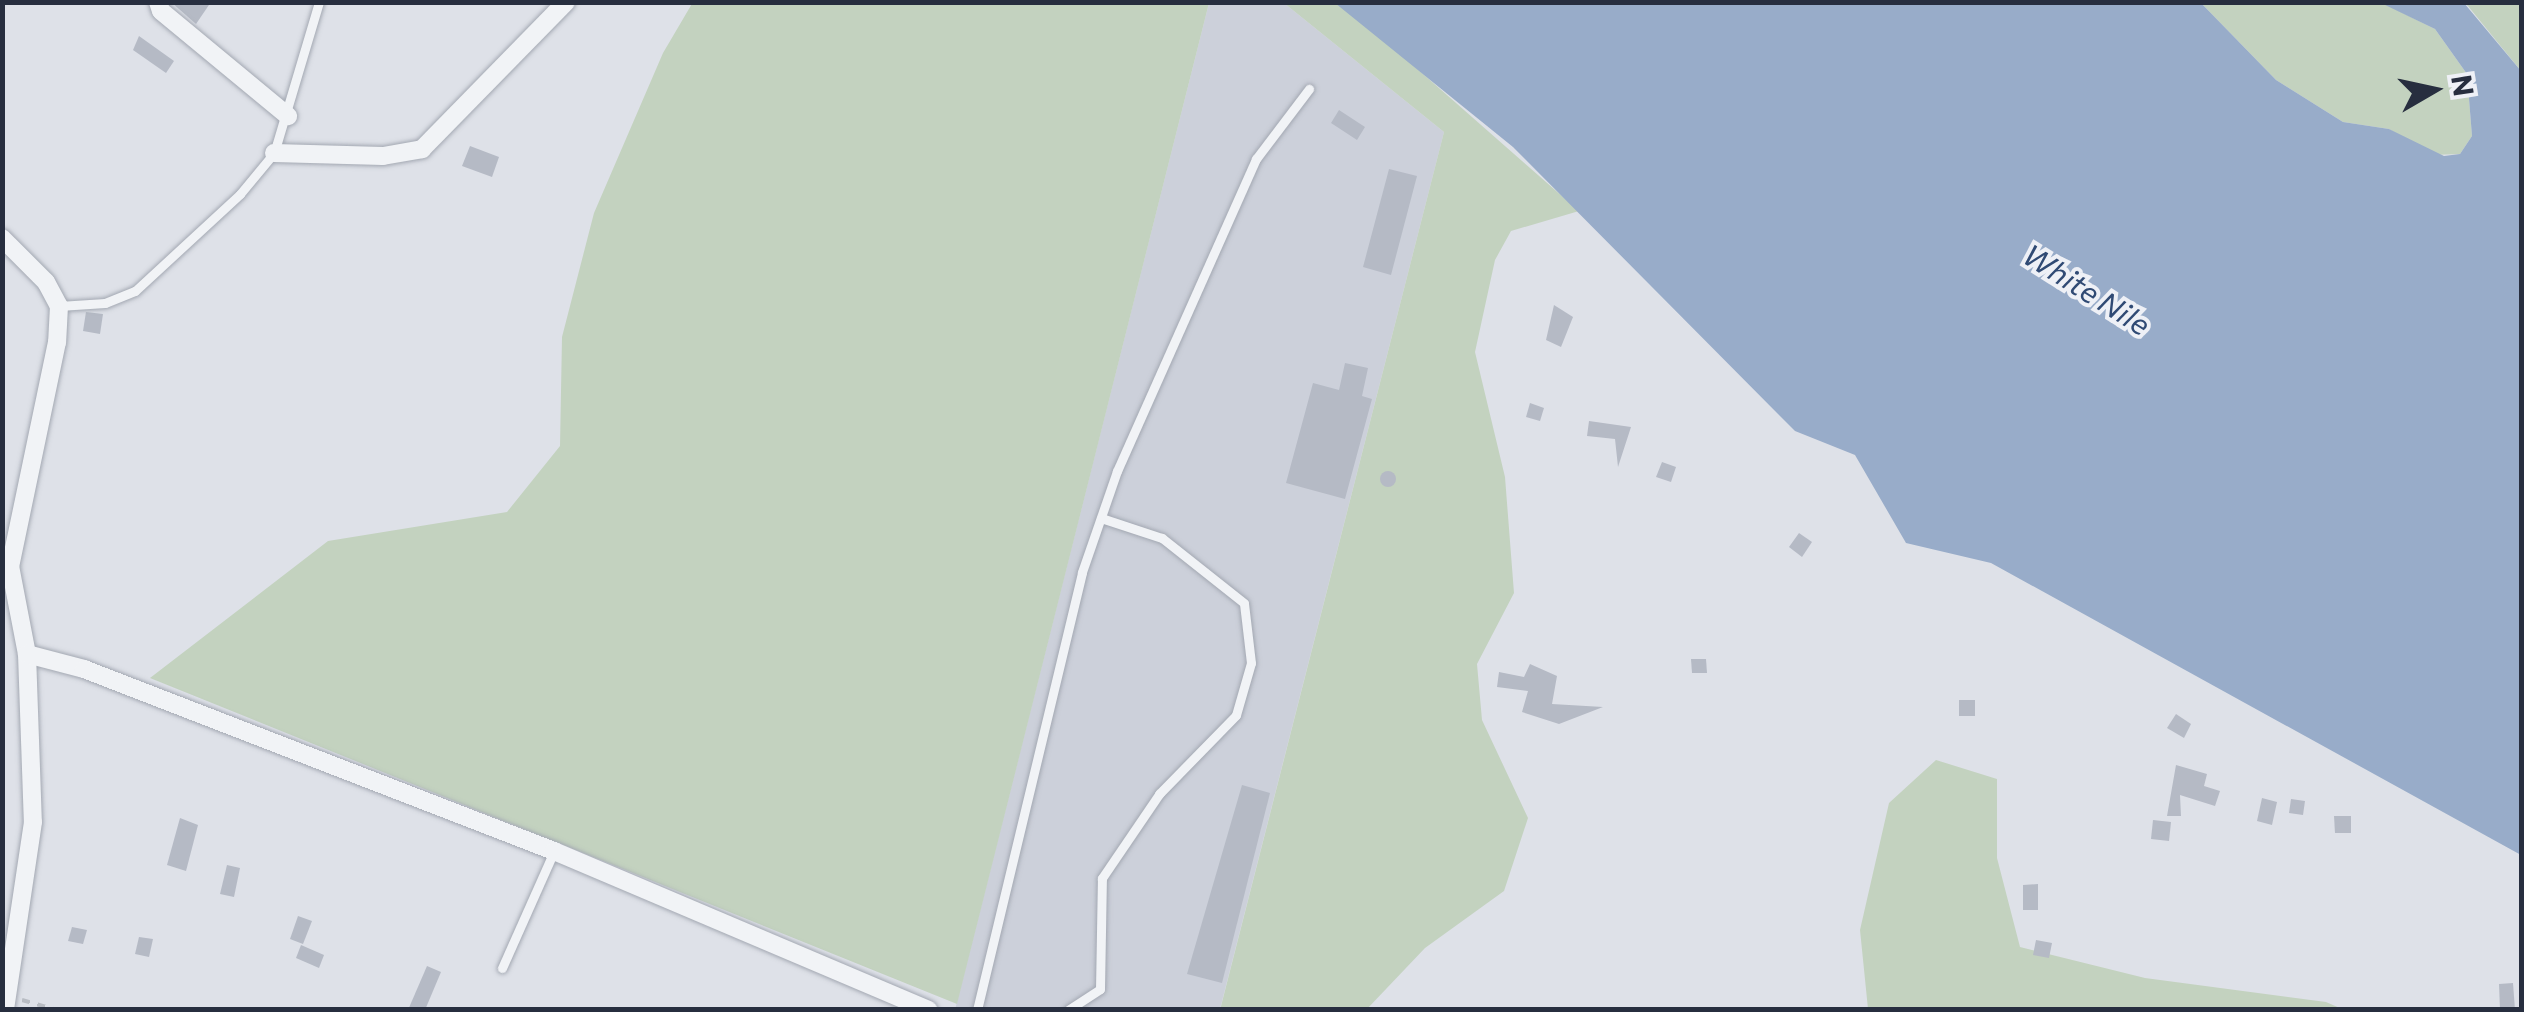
<!DOCTYPE html>
<html>
<head>
<meta charset="utf-8">
<style>
  body { margin:0 }
  #map { position:relative; width:2524px; height:1012px; overflow:hidden; background:#dee1e8; font-family:Commissioner,sans-serif }
  div>[style] { position:absolute }
  [style*='--x'] { left:calc(var(--x)*1px); top:calc(var(--y)*1px); width:calc(var(--w)*1px); rotate:calc(var(--a)*1deg) }
  .built>* { inset:0; background:#ccd0da }
  .green>* { inset:0; background:#c3d2bf }
  .water>* { inset:0; background:#98acc9 }
  .building>* { inset:0; background:#b5bac5 }
  .round { border-radius:50% }
  .path>* { height:4px; margin-top:-2px; transform-origin:0; background:repeating-linear-gradient(90deg,#b8bcc3 0 8px,transparent 0 16px) }
  .roads { filter:drop-shadow(0 0 2px #a3a8b2) drop-shadow(0 0 2px #a3a8b2) }
  .service>* { height:9px; margin:-4.5px; padding:0 4.5px; transform-origin:4.5px; border-radius:4.5px; background:#f1f3f6 }
  .minor>* { height:18px; margin:-9px; padding:0 9px; transform-origin:9px; border-radius:9px; background:#f1f3f6 }
  span { translate:-50% -50%; white-space:nowrap; text-align:center; line-height:1.15; -webkit-text-stroke:8px #eef0f6; paint-order:stroke }
  .water-label { font-size:30px; color:#304a74; font-style:italic }
  .frame { position:absolute; inset:0; border:5px solid #272e3f; pointer-events:none }
  .north { position:absolute; left:2384px; top:40px; width:100px; height:100px; -webkit-text-stroke:8px #eef0f6; paint-order:stroke; rotate:81deg; font-size:28px; font-weight:700; line-height:40px; text-align:center; color:#272e3f }
  .north::after { content:''; display:block; margin:auto; width:35px; height:45px; background:#272e3f; clip-path:polygon(50% 0,100% 100%,50% 72%,0 100%) }
</style>
</head>
<body>
<div id="map">
  <div class="built">
    <i style="clip-path:polygon(1209px 3px,1284px 3px,1444px 132px,1220px 1009px,955px 1010px)"></i>
  </div>
  <div class="green">
    <i style="clip-path:polygon(693px 2px,1209px 3px,957px 1004px,150px 678px,328px 541px,507px 512px,560px 446px,562px 337px,594px 213px,663px 53px)"></i>
    <i style="clip-path:polygon(2381px 2px,2435px 29px,2467px 74px,2472px 136px,2460px 154px,2431px 155px,2389px 129px,2343px 122px,2276px 80px,2201px 3px)"></i>
    <i style="clip-path:polygon(1284px 3px,1335px 3px,1365px 23px,1579px 211px,1511px 231px,1495px 260px,1475px 352px,1505px 477px,1514px 593px,1477px 664px,1482px 720px,1528px 818px,1504px 891px,1425px 948px,1367px 1009px,1220px 1010px,1444px 132px)"></i>
    <i style="clip-path:polygon(2464px 3px,2521px 3px,2521px 71px,2468px 6px)"></i>
    <i style="clip-path:polygon(1936px 760px,1997px 779px,1997px 858px,2020px 947px,2145px 978px,2326px 1002px,2342px 1009px,1868px 1009px,1860px 930px,1889px 803px)"></i>
  </div>
  <div class="water">
    <i style="clip-path:polygon(1335px 3px,2201px 3px,2276px 80px,2343px 122px,2389px 129px,2444px 156px,2460px 154px,2472px 136px,2467px 74px,2435px 29px,2381px 3px,2464px 3px,2521px 71px,2521px 855px,1991px 563px,1906px 543px,1855px 455px,1795px 431px,1513px 147px)"></i>
  </div>
  <div class="building">
    <i style="clip-path:polygon(171px 2px,211px 2px,196px 24px)"></i>
    <i style="clip-path:polygon(139px 36px,174px 61px,166px 73px,133px 50px)"></i>
    <i style="clip-path:polygon(1339px 110px,1365px 127px,1357px 140px,1331px 123px)"></i>
    <i style="clip-path:polygon(470px 146px,499px 157px,492px 177px,462px 166px)"></i>
    <i style="clip-path:polygon(1389px 169px,1417px 176px,1391px 275px,1363px 267px)"></i>
    <i style="clip-path:polygon(1554px 305px,1573px 317px,1561px 347px,1546px 340px)"></i>
    <i style="clip-path:polygon(86px 312px,103px 314px,100px 334px,83px 331px)"></i>
    <i style="clip-path:polygon(1345px 363px,1368px 368px,1362px 396px,1372px 399px,1345px 499px,1286px 483px,1313px 383px,1339px 390px)"></i>
    <i style="clip-path:polygon(1530px 403px,1544px 408px,1540px 421px,1526px 417px)"></i>
    <i style="clip-path:polygon(1589px 421px,1631px 427px,1618px 467px,1615px 439px,1587px 436px)"></i>
    <i style="clip-path:polygon(1662px 462px,1676px 467px,1671px 482px,1656px 477px)"></i>
    <i class="round" style="left:1380px;top:471px;width:16px;height:16px"></i>
    <i style="clip-path:polygon(1799px 533px,1812px 542px,1802px 557px,1789px 547px)"></i>
    <i style="clip-path:polygon(1691px 659px,1706px 659px,1707px 673px,1692px 673px)"></i>
    <i style="clip-path:polygon(1530px 664px,1557px 676px,1552px 704px,1603px 707px,1559px 724px,1522px 712px,1528px 691px,1497px 687px,1499px 672px,1524px 677px)"></i>
    <i style="clip-path:polygon(1959px 700px,1975px 700px,1975px 716px,1959px 716px)"></i>
    <i style="clip-path:polygon(2176px 714px,2191px 724px,2184px 738px,2167px 728px)"></i>
    <i style="clip-path:polygon(2176px 765px,2207px 774px,2204px 786px,2220px 791px,2215px 806px,2180px 795px,2181px 816px,2167px 816px)"></i>
    <i style="clip-path:polygon(1242px 785px,1270px 793px,1222px 983px,1187px 974px)"></i>
    <i style="clip-path:polygon(2262px 798px,2277px 802px,2272px 825px,2257px 821px)"></i>
    <i style="clip-path:polygon(2291px 799px,2305px 801px,2303px 815px,2289px 813px)"></i>
    <i style="clip-path:polygon(2334px 816px,2351px 816px,2351px 833px,2335px 833px)"></i>
    <i style="clip-path:polygon(180px 818px,198px 825px,186px 871px,167px 865px)"></i>
    <i style="clip-path:polygon(2153px 820px,2171px 822px,2169px 841px,2151px 839px)"></i>
    <i style="clip-path:polygon(227px 865px,240px 868px,234px 897px,220px 894px)"></i>
    <i style="clip-path:polygon(2038px 884px,2038px 910px,2023px 910px,2023px 885px)"></i>
    <i style="clip-path:polygon(298px 916px,312px 921px,303px 944px,290px 939px)"></i>
    <i style="clip-path:polygon(72px 927px,87px 930px,83px 944px,68px 941px)"></i>
    <i style="clip-path:polygon(139px 937px,153px 939px,149px 957px,135px 954px)"></i>
    <i style="clip-path:polygon(2036px 940px,2052px 943px,2049px 958px,2033px 955px)"></i>
    <i style="clip-path:polygon(301px 945px,324px 955px,319px 968px,296px 958px)"></i>
    <i style="clip-path:polygon(427px 966px,441px 972px,425px 1010px,408px 1010px)"></i>
    <i style="clip-path:polygon(2513px 983px,2515px 1010px,2500px 1010px,2499px 984px)"></i>
  </div>
  <div class="path">
    <i style="--x:22;--y:1000;--w:35;--a:16"></i>
  </div>
  <div class="roads">
    <div class="service">
      <i style="--x:59;--y:306;--w:46;--a:-3.7"></i>
      <i style="--x:105;--y:303;--w:32;--a:-22"></i>
      <i style="--x:135;--y:291;--w:143;--a:-42.7"></i>
      <i style="--x:240;--y:194;--w:53;--a:-50.3"></i>
      <i style="--x:274;--y:153;--w:158;--a:-73.4"></i>
      <i style="--x:502;--y:968;--w:128;--a:-66"></i>
      <i style="--x:977;--y:1010;--w:450;--a:-76.5"></i>
      <i style="--x:1082;--y:572;--w:107;--a:-70.9"></i>
      <i style="--x:1117;--y:471;--w:342;--a:-66"></i>
      <i style="--x:1256;--y:159;--w:88;--a:-52.9"></i>
      <i style="--x:1068;--y:1010;--w:38;--a:-33"></i>
      <i style="--x:1100;--y:989;--w:111;--a:-89"></i>
      <i style="--x:1102;--y:878;--w:102;--a:-55.8"></i>
      <i style="--x:1159;--y:794;--w:110;--a:-45.7"></i>
      <i style="--x:1236;--y:715;--w:54;--a:-73.9"></i>
      <i style="--x:1251;--y:663;--w:60;--a:-96.7"></i>
      <i style="--x:1244;--y:603;--w:105;--a:-141.6"></i>
      <i style="--x:1162;--y:538;--w:64;--a:-161.8"></i>
    </div>
    <div class="minor">
      <i style="--x:158;--y:2;--w:9;--a:72"></i>
      <i style="--x:161;--y:11;--w:165;--a:39.6"></i>
      <i style="--x:274;--y:153;--w:109;--a:1.6"></i>
      <i style="--x:383;--y:156;--w:40;--a:-10"></i>
      <i style="--x:422;--y:149;--w:206;--a:-45.6"></i>
      <i style="--x:2;--y:238;--w:62;--a:45"></i>
      <i style="--x:46;--y:282;--w:27;--a:62"></i>
      <i style="--x:59;--y:306;--w:36;--a:93"></i>
      <i style="--x:57;--y:342;--w:229;--a:101.8"></i>
      <i style="--x:10;--y:566;--w:90;--a:79.1"></i>
      <i style="--x:27;--y:654;--w:168;--a:88"></i>
      <i style="--x:33;--y:822;--w:190;--a:98.5"></i>
      <i style="--x:27;--y:654;--w:59;--a:14.7"></i>
      <i style="--x:84;--y:669;--w:504;--a:21.17"></i>
      <i style="--x:554;--y:851;--w:407;--a:23"></i>
    </div>
  </div>
  <div class="water-label">
    <span style="left:2087px;top:289px;rotate:32deg">White Nile</span>
  </div>
  <div class="frame"></div>
  <div class="north">N</div>
</div>
</body>
</html>
